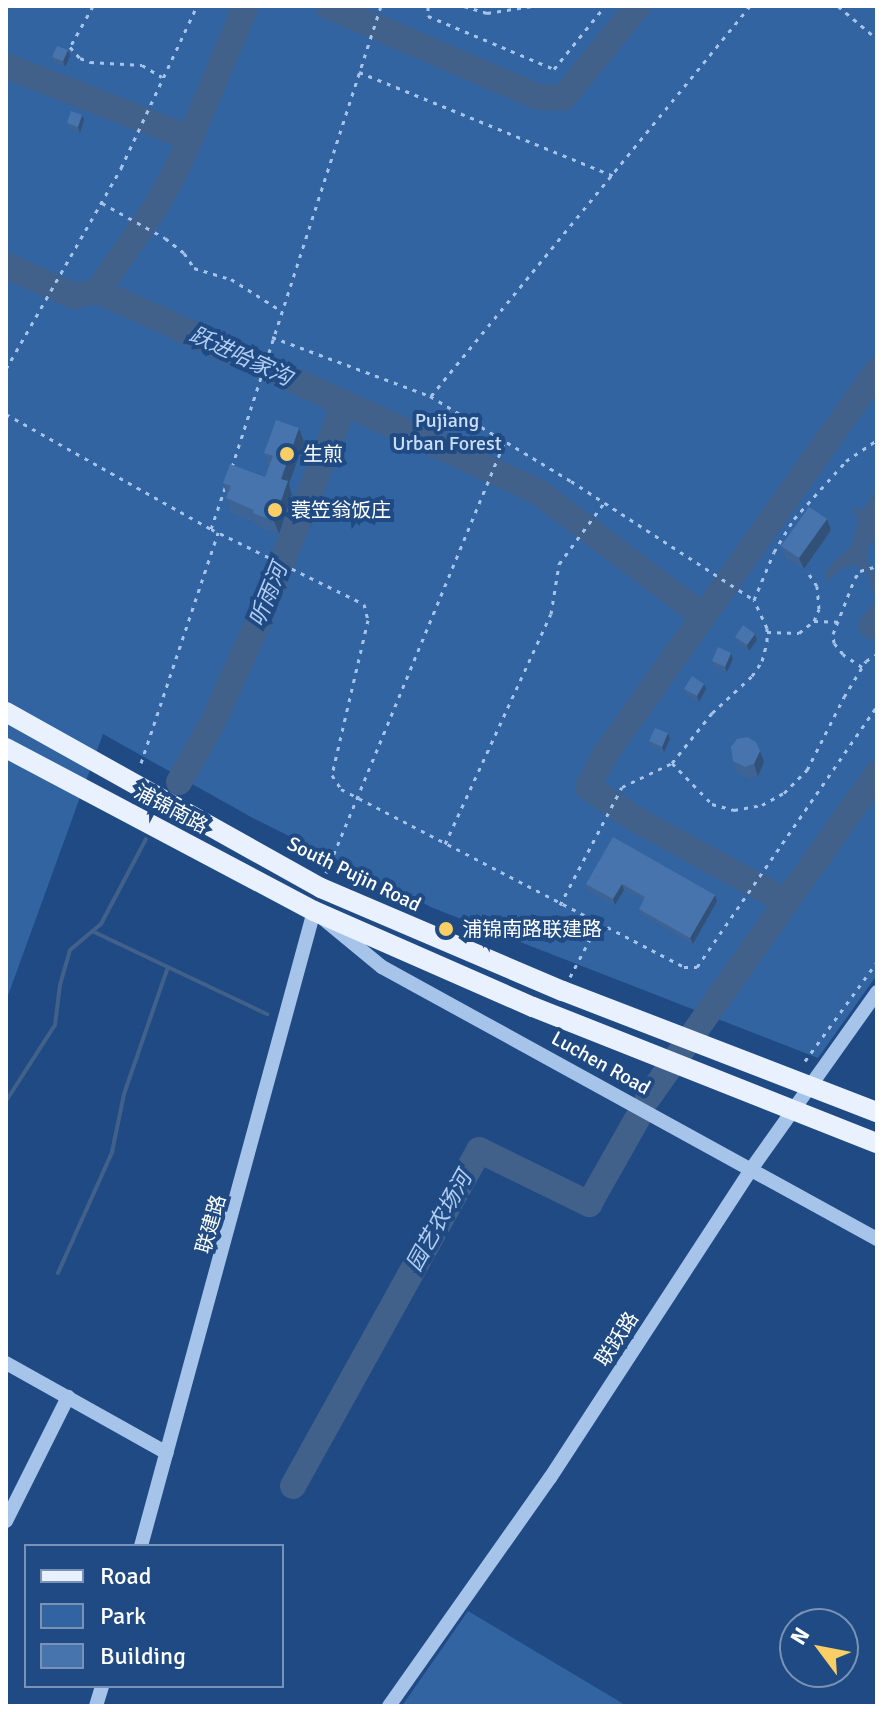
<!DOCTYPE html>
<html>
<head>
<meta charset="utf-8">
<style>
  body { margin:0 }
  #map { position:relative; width:883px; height:1712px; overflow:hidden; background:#1f4a83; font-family:Signika,"Noto Sans SC",sans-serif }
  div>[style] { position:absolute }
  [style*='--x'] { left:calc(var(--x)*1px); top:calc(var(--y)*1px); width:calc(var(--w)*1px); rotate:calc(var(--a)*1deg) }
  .green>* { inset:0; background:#3264a1 }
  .water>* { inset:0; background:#41618a }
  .stream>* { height:4px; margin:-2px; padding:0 2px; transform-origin:2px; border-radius:2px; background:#41618a }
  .river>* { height:26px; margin:-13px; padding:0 13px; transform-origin:13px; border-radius:13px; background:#41618a }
  .path>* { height:3px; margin-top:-1.5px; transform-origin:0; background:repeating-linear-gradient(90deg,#a6c4e9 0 4px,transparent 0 10px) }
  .minor>* { height:14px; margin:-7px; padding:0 7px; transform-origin:7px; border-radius:7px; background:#a6c4e9 }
  .major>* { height:20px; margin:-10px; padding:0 10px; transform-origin:10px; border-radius:10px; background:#e9f1fe }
  .wall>* { inset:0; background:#3d6494 }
  .shaded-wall>* { inset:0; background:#325178 }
  .building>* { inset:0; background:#4774ac }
  .dots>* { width:22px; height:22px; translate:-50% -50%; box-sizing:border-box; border:4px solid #1f4a83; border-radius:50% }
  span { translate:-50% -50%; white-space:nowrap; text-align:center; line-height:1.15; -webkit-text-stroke:8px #1f4a83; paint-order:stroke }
  .park-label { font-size:20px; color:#cadef7 }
  .poi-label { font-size:20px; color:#fff }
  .left { translate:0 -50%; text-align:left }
  .street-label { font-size:20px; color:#fff }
  .water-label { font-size:22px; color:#b1cef1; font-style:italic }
  .frame { position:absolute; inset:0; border:8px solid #fff; pointer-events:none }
  .legend { position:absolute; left:24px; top:1544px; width:260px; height:144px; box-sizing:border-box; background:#1f4a83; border:2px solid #7992b5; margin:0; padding:10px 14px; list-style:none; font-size:24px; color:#fff }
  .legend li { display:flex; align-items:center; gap:16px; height:40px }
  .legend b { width:40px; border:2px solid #7992b5 }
  .north { position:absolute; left:779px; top:1608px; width:80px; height:80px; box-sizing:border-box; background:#1f4a83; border:2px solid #7992b5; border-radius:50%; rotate:302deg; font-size:22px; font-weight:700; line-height:32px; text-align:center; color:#fff }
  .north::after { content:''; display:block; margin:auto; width:28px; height:36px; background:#f8ce65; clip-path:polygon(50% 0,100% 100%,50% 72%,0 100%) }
</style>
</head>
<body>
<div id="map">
  <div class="green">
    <i style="clip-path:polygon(6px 6px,877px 6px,877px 975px,818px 1058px,433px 908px,251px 817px,103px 734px,6px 1001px)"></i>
    <i style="clip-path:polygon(468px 1611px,617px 1700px,626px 1706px,402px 1706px)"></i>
  </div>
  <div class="water">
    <i style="clip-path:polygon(870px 493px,877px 501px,877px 535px,868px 548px,868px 563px,877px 583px,877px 636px,868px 640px,858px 630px,859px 620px,876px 601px,866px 571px,855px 565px,844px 567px,825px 583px,825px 577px,827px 568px,852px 545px,858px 518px,851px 507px,861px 510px,870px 501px)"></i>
  </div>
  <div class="stream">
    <i style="--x:92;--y:931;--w:194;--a:25.4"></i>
    <i style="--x:6;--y:1101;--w:90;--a:-57.2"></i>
    <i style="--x:55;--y:1025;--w:40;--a:-82.9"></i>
    <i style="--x:60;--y:985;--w:36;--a:-74"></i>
    <i style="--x:70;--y:950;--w:40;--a:-40"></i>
    <i style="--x:101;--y:924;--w:96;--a:-62.1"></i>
    <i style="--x:58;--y:1273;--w:133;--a:-65.9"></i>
    <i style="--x:112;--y:1152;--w:59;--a:-78.3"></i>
    <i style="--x:124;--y:1094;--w:134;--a:-70.9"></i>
  </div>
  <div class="river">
    <i style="--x:246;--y:6;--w:169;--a:112.9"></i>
    <i style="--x:180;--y:162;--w:49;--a:118.1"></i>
    <i style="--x:157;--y:205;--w:104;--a:124.5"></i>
    <i style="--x:98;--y:291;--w:482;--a:24.5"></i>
    <i style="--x:537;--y:491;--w:208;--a:37"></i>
    <i style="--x:328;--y:6;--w:229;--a:23.4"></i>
    <i style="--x:538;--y:97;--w:25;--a:2"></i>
    <i style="--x:563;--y:98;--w:119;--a:-50.8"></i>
    <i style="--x:6;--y:66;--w:198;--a:21.4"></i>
    <i style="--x:6;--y:265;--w:74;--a:24.8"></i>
    <i style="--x:73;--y:296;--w:25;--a:-11"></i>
    <i style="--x:179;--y:782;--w:67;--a:-60.4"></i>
    <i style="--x:212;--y:724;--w:109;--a:-65.6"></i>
    <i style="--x:257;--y:625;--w:216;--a:-68.3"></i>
    <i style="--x:337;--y:424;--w:23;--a:-77"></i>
    <i style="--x:785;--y:901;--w:171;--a:-151.3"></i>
    <i style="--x:635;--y:819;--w:57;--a:-145.8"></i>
    <i style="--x:588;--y:787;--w:40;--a:-62"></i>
    <i style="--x:607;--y:752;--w:467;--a:-54.7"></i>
    <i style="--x:648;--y:1098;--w:398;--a:-54.8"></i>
    <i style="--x:293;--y:1486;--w:384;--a:-61"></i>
    <i style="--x:479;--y:1150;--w:123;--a:26.1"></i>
    <i style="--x:589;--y:1204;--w:98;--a:-60.5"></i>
  </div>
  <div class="path">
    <i style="--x:93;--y:6;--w:47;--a:119.3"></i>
    <i style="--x:70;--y:47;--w:15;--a:48"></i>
    <i style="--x:80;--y:58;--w:11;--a:22"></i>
    <i style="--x:90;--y:62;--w:52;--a:3.3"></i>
    <i style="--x:142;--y:65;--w:23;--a:31"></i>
    <i style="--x:428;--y:6;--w:10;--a:90"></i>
    <i style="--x:428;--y:16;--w:137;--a:22.8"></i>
    <i style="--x:554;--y:69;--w:81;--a:-51"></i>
    <i style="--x:464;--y:6;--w:24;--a:17"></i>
    <i style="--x:487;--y:13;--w:46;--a:-8.8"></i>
    <i style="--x:838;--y:6;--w:51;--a:40.2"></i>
    <i style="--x:359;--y:72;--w:275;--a:22.2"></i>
    <i style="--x:102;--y:203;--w:72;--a:29.1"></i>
    <i style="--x:165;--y:238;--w:24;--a:38"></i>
    <i style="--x:184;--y:253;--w:18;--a:56"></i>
    <i style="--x:194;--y:268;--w:39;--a:17"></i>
    <i style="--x:231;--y:279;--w:58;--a:32.3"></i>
    <i style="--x:272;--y:337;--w:169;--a:20.5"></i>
    <i style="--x:430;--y:396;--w:165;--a:31.1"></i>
    <i style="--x:571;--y:481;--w:218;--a:33"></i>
    <i style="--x:6;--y:369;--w:232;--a:-60.2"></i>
    <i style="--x:121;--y:168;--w:179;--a:-64.9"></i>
    <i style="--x:431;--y:396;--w:504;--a:-50.72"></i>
    <i style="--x:6;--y:414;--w:235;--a:29.3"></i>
    <i style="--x:211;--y:529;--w:170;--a:26.1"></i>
    <i style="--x:364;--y:604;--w:16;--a:76"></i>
    <i style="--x:368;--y:620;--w:159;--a:103.1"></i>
    <i style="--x:332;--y:775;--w:17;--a:57"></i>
    <i style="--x:341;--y:789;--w:386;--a:27.4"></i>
    <i style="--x:684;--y:967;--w:13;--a:0"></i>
    <i style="--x:697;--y:967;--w:317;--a:-55.4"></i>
    <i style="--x:232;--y:467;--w:484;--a:-72.1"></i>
    <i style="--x:211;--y:529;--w:46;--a:-71.2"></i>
    <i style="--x:814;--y:621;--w:24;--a:2"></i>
    <i style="--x:767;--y:632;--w:32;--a:2"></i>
    <i style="--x:799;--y:633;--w:19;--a:-39"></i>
    <i style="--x:814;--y:621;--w:13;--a:-67"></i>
    <i style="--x:819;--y:609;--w:23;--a:-95"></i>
    <i style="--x:817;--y:586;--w:14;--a:-124"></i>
    <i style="--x:862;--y:667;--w:23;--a:-146"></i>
    <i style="--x:843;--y:654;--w:14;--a:-129"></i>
    <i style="--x:834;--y:643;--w:9;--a:-96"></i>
    <i style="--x:833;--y:634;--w:60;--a:-68.6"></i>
    <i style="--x:855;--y:578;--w:9;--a:-54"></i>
    <i style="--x:860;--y:571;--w:18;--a:-16"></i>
    <i style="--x:141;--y:763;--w:243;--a:-71.5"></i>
    <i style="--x:672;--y:763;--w:57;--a:45.7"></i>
    <i style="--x:712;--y:804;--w:23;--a:15"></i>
    <i style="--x:734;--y:810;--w:28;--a:-10"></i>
    <i style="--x:762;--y:805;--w:25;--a:-29"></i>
    <i style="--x:784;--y:793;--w:33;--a:-45"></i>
    <i style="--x:807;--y:770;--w:82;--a:-63.1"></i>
    <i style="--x:844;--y:697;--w:42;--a:-58.6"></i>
    <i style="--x:866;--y:661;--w:13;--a:-32"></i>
    <i style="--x:445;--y:844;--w:253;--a:-65.3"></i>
    <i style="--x:551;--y:614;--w:51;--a:-80.9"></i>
    <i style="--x:559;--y:564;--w:76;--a:-53.6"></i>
    <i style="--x:326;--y:873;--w:469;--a:-67.5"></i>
    <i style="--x:560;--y:905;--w:133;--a:-62.3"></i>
    <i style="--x:622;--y:787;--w:55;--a:-25.6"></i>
    <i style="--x:672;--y:763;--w:64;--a:-51.3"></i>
    <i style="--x:712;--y:713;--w:54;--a:-42.8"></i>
    <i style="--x:752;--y:676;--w:18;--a:-56"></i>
    <i style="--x:762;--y:661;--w:20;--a:-75"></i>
    <i style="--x:767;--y:642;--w:14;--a:-90"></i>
    <i style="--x:767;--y:628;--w:31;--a:-115"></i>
    <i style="--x:754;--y:600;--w:52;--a:-67.4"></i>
    <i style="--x:774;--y:552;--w:39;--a:-59"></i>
    <i style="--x:794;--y:519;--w:78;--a:-48.1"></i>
    <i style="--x:846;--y:461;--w:37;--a:-34"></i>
    <i style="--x:570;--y:977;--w:60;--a:-62.2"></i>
    <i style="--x:805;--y:1061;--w:122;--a:-54"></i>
  </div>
  <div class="minor">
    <i style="--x:6;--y:1363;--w:184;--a:29.2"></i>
    <i style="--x:6;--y:1521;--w:139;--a:-63.4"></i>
    <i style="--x:141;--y:1546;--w:658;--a:-74.76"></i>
    <i style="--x:314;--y:911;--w:88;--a:39.5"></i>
    <i style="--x:382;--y:967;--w:565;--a:28.79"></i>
    <i style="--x:96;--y:1706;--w:21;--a:-73"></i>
    <i style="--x:389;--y:1706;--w:279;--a:-54.8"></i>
    <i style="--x:550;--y:1478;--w:370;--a:-56.9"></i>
    <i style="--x:752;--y:1168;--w:216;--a:-54.6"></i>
  </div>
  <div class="major">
    <i style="--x:6;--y:712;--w:361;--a:29.2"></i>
    <i style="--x:321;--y:888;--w:263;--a:23.1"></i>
    <i style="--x:563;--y:991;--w:337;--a:21.1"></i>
    <i style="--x:6;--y:748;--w:348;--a:27.9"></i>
    <i style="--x:314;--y:911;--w:239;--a:23.7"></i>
    <i style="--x:533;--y:1007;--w:370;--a:21.6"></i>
  </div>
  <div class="wall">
    <i style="clip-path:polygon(70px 56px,65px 67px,54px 63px,52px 57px)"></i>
    <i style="clip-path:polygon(82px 115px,84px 120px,80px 133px,69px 129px,67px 123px)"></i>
    <i style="clip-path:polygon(304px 442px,289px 484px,292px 495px,279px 534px,258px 526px,256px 523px,231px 512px,223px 483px,265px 477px,269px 466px,264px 453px)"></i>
    <i style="clip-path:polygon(827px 519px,831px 530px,804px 569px,786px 558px,781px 546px)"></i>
    <i style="clip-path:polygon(755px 634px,757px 640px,749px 651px,737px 643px,735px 637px)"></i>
    <i style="clip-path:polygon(731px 653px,733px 659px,727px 672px,714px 666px,712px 661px)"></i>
    <i style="clip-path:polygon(704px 684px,706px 689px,699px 702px,687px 695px,684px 689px)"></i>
    <i style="clip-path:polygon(670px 739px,664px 752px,651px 746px,649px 741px)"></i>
    <i style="clip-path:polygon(733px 761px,764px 762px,758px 776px,749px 779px,737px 772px)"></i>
    <i style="clip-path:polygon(613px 837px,715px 895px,717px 901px,693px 944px,641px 914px,639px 909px,644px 901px,624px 890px,615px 905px,588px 890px,586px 884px)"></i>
  </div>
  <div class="shaded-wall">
    <i style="clip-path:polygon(68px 50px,70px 56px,65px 67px,63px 61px)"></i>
    <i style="clip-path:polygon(82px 115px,84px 120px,80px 133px,78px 127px)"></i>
    <i style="clip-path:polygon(299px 428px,304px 442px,289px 484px,292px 495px,279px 534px,274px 521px,281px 479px)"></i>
    <i style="clip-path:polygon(827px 519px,831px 530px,804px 569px,799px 558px)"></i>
    <i style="clip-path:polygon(755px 634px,757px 640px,749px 651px,747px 645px)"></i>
    <i style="clip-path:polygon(731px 653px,733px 659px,727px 672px,725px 667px)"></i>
    <i style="clip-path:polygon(704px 684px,706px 689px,699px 702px,697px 696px)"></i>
    <i style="clip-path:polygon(668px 733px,670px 739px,664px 752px,662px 747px)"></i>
    <i style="clip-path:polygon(760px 751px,764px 762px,758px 776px,754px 764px)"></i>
    <i style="clip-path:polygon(622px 884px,624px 890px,615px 905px,613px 899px)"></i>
    <i style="clip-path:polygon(715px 895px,717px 901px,693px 944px,690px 938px)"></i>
  </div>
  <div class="building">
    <i style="clip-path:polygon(57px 46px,68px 50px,63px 61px,52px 57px)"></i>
    <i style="clip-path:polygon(71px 111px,82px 115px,78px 127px,67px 123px)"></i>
    <i style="clip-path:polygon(276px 420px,299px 428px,281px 479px,288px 481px,274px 521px,253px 513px,254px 510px,226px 498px,231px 486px,223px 483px,230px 464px,265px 477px,273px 456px,264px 453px)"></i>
    <i style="clip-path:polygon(809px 507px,827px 519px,799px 558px,781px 546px)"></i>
    <i style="clip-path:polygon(743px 625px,755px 634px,747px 645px,735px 637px)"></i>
    <i style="clip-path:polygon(718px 647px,731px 653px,725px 667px,712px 661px)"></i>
    <i style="clip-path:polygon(692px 676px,704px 684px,697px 696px,684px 689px)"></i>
    <i style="clip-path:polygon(655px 728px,668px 733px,662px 747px,649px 741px)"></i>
    <i style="clip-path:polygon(747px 737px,756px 742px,760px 751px,754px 764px,745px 767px,733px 761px,731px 747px,737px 739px)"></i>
    <i style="clip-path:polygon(613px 837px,715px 895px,690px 938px,639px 909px,645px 897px,622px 884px,613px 899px,586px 884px)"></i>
  </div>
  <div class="dots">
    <i style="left:287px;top:454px;background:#f8ce65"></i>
    <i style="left:275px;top:510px;background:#f8ce65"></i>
    <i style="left:446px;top:929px;background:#f8ce65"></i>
  </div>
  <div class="park-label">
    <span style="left:447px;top:432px">Pujiang<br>Urban Forest</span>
  </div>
  <div class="poi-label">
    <span class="left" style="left:303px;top:454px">生煎</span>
    <span class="left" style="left:291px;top:510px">蓑笠翁饭庄</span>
    <span class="left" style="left:462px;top:929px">浦锦南路联建路</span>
  </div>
  <div class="street-label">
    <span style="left:171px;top:809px;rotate:28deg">浦锦南路</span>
    <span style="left:354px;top:874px;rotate:26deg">South Pujin Road</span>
    <span style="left:601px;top:1063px;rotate:29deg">Luchen Road</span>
    <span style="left:211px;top:1224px;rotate:-74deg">联建路</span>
    <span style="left:617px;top:1339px;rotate:-57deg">联跃路</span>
  </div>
  <div class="water-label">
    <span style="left:241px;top:356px;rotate:25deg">跃进哈家沟</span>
    <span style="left:268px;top:595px;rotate:-68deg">听雨河</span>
    <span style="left:439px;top:1221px;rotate:-61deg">园艺农场河</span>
  </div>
  <div class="frame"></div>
  <ul class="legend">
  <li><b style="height:10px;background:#e9f1fe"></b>Road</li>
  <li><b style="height:22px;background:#3264a1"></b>Park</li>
  <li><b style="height:22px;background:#4774ac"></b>Building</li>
  </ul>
  <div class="north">N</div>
</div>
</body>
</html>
